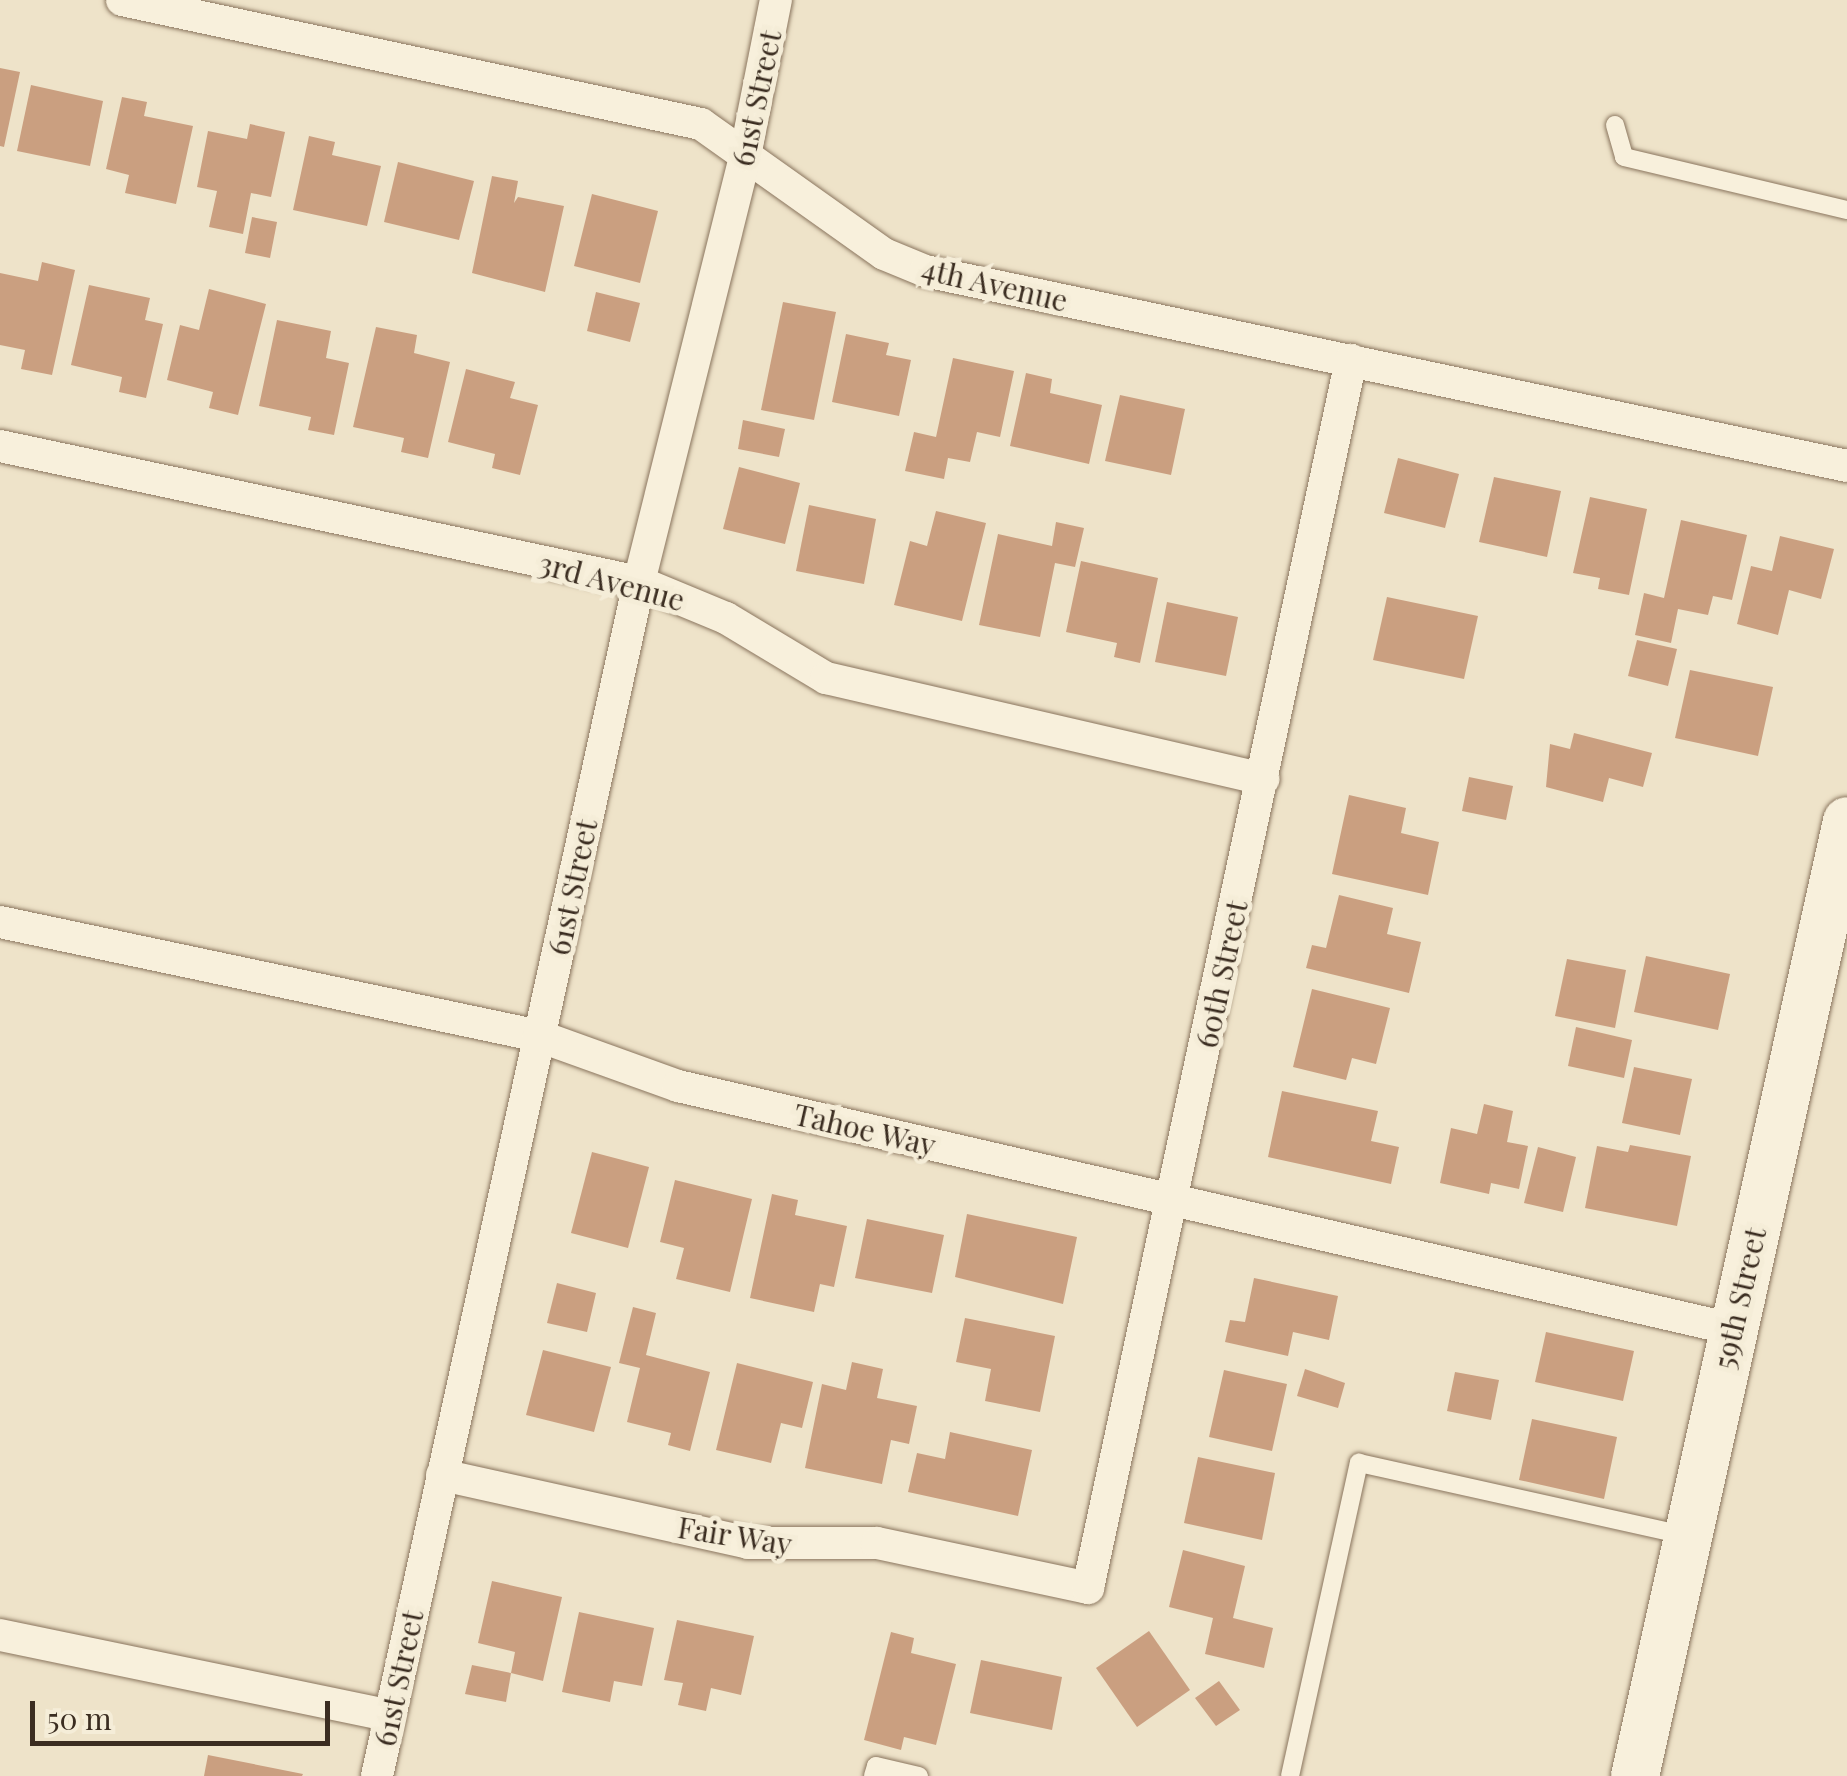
<!DOCTYPE html>
<html>
<head>
<meta charset="utf-8">
<style>
  body { margin:0 }
  #map { position:relative; width:1847px; height:1776px; overflow:hidden; background:#eee3c9; font-family:"Playfair Display",serif }
  div>[style] { position:absolute }
  [style*='--x'] { left:calc(var(--x)*1px); top:calc(var(--y)*1px); width:calc(var(--w)*1px); rotate:calc(var(--a)*1deg) }
  .building>* { inset:0; background:#ca9f80 }
  .roads { filter:drop-shadow(0 0 2px #8a755e) drop-shadow(0 0 2px #8a755e) }
  .lane>* { height:18px; margin:-9px; padding:0 9px; transform-origin:9px; border-radius:9px; background:#f8f0dc }
  .street>* { height:32px; margin:-16px; padding:0 16px; transform-origin:16px; border-radius:16px; background:#f8f0dc }
  .secondary>* { height:48px; margin:-24px; padding:0 24px; transform-origin:24px; border-radius:24px; background:#f8f0dc }
  span { translate:-50% -50%; white-space:nowrap; text-align:center; line-height:1.15; -webkit-text-stroke:10px #f5edd8; paint-order:stroke }
  .street-label { font-size:30px; color:#3b2d21 }
  .scale { position:absolute; left:30px; top:1701px; width:300px; height:45px; box-sizing:border-box; border:5px solid #3b2d21; border-top:0; padding-left:12px; font-size:30px; line-height:35px; white-space:nowrap; color:#3b2d21; -webkit-text-stroke:8px #f5edd8; paint-order:stroke }
</style>
</head>
<body>
<div id="map">
  <div class="building">
    <i style="clip-path:polygon(0 68px,20px 72px,4px 147px,0 146px)"></i>
    <i style="clip-path:polygon(31px 85px,103px 101px,90px 166px,17px 151px)"></i>
    <i style="clip-path:polygon(122px 97px,147px 102px,144px 116px,193px 126px,176px 204px,125px 193px,129px 175px,106px 169px)"></i>
    <i style="clip-path:polygon(250px 124px,285px 132px,271px 197px,251px 193px,243px 234px,209px 227px,217px 191px,197px 187px,208px 131px,247px 139px)"></i>
    <i style="clip-path:polygon(309px 136px,335px 142px,332px 155px,381px 166px,367px 226px,293px 210px)"></i>
    <i style="clip-path:polygon(398px 162px,474px 181px,459px 240px,384px 222px)"></i>
    <i style="clip-path:polygon(492px 176px,518px 181px,514px 203px,518px 197px,564px 206px,545px 292px,472px 273px)"></i>
    <i style="clip-path:polygon(592px 194px,658px 211px,640px 283px,574px 266px)"></i>
    <i style="clip-path:polygon(252px 217px,277px 222px,270px 258px,245px 253px)"></i>
    <i style="clip-path:polygon(42px 262px,75px 270px,52px 375px,21px 369px,25px 350px,0 345px,0 273px,38px 281px)"></i>
    <i style="clip-path:polygon(89px 285px,150px 298px,145px 320px,163px 324px,146px 398px,119px 392px,122px 377px,71px 365px)"></i>
    <i style="clip-path:polygon(209px 289px,266px 304px,238px 415px,209px 408px,213px 392px,167px 380px,180px 325px,199px 330px)"></i>
    <i style="clip-path:polygon(596px 292px,640px 303px,630px 342px,587px 331px)"></i>
    <i style="clip-path:polygon(783px 302px,836px 312px,814px 420px,761px 410px)"></i>
    <i style="clip-path:polygon(277px 320px,331px 331px,326px 358px,349px 363px,334px 435px,308px 430px,311px 417px,259px 406px)"></i>
    <i style="clip-path:polygon(376px 327px,417px 335px,414px 353px,450px 362px,428px 458px,401px 452px,404px 438px,353px 427px)"></i>
    <i style="clip-path:polygon(846px 334px,889px 343px,886px 355px,911px 360px,899px 416px,832px 402px)"></i>
    <i style="clip-path:polygon(953px 358px,1014px 371px,1000px 437px,977px 432px,970px 462px,948px 458px,944px 479px,905px 471px,914px 432px,936px 437px)"></i>
    <i style="clip-path:polygon(466px 369px,515px 382px,510px 398px,538px 405px,520px 475px,492px 468px,495px 454px,448px 442px)"></i>
    <i style="clip-path:polygon(1026px 373px,1052px 379px,1050px 393px,1102px 405px,1089px 464px,1010px 446px)"></i>
    <i style="clip-path:polygon(1120px 395px,1185px 409px,1171px 475px,1105px 461px)"></i>
    <i style="clip-path:polygon(743px 420px,785px 429px,779px 457px,738px 449px)"></i>
    <i style="clip-path:polygon(1398px 458px,1459px 474px,1445px 528px,1384px 513px)"></i>
    <i style="clip-path:polygon(739px 467px,800px 483px,785px 544px,723px 529px)"></i>
    <i style="clip-path:polygon(1494px 477px,1561px 491px,1547px 557px,1479px 542px)"></i>
    <i style="clip-path:polygon(1590px 497px,1647px 509px,1629px 595px,1598px 589px,1600px 578px,1573px 573px)"></i>
    <i style="clip-path:polygon(809px 505px,876px 519px,864px 584px,796px 571px)"></i>
    <i style="clip-path:polygon(936px 511px,986px 523px,962px 621px,894px 605px,910px 541px,927px 546px)"></i>
    <i style="clip-path:polygon(1681px 520px,1747px 535px,1732px 600px,1713px 596px,1708px 615px,1678px 609px,1671px 643px,1635px 635px,1644px 593px,1664px 598px)"></i>
    <i style="clip-path:polygon(1056px 522px,1084px 528px,1075px 567px,1055px 563px,1040px 637px,979px 625px,998px 534px,1052px 546px)"></i>
    <i style="clip-path:polygon(1780px 536px,1834px 549px,1821px 599px,1789px 590px,1778px 635px,1737px 624px,1751px 566px,1772px 571px)"></i>
    <i style="clip-path:polygon(1081px 561px,1158px 578px,1140px 663px,1114px 657px,1117px 643px,1066px 632px)"></i>
    <i style="clip-path:polygon(1387px 597px,1478px 616px,1464px 679px,1373px 660px)"></i>
    <i style="clip-path:polygon(1167px 602px,1238px 617px,1226px 676px,1155px 662px)"></i>
    <i style="clip-path:polygon(1637px 640px,1677px 649px,1668px 686px,1628px 676px)"></i>
    <i style="clip-path:polygon(1690px 670px,1773px 687px,1758px 756px,1675px 738px)"></i>
    <i style="clip-path:polygon(1574px 733px,1652px 753px,1643px 787px,1609px 778px,1603px 802px,1546px 787px,1550px 744px,1570px 749px)"></i>
    <i style="clip-path:polygon(1469px 777px,1513px 786px,1506px 820px,1462px 811px)"></i>
    <i style="clip-path:polygon(1349px 795px,1406px 808px,1401px 833px,1439px 842px,1428px 895px,1332px 874px)"></i>
    <i style="clip-path:polygon(1339px 895px,1393px 908px,1387px 934px,1421px 942px,1409px 993px,1306px 968px,1312px 945px,1326px 948px)"></i>
    <i style="clip-path:polygon(1646px 956px,1730px 974px,1718px 1030px,1634px 1012px)"></i>
    <i style="clip-path:polygon(1567px 959px,1626px 970px,1615px 1028px,1555px 1016px)"></i>
    <i style="clip-path:polygon(1312px 989px,1390px 1008px,1376px 1064px,1352px 1058px,1346px 1080px,1293px 1067px)"></i>
    <i style="clip-path:polygon(1576px 1027px,1632px 1040px,1624px 1078px,1568px 1066px)"></i>
    <i style="clip-path:polygon(1634px 1067px,1692px 1079px,1680px 1135px,1622px 1123px)"></i>
    <i style="clip-path:polygon(1282px 1091px,1378px 1111px,1371px 1141px,1399px 1147px,1391px 1184px,1268px 1157px)"></i>
    <i style="clip-path:polygon(1484px 1104px,1513px 1111px,1507px 1142px,1528px 1146px,1519px 1189px,1491px 1183px,1489px 1194px,1440px 1183px,1451px 1128px,1477px 1134px)"></i>
    <i style="clip-path:polygon(1630px 1145px,1691px 1156px,1677px 1226px,1585px 1208px,1597px 1146px,1628px 1152px)"></i>
    <i style="clip-path:polygon(1538px 1147px,1576px 1157px,1563px 1212px,1524px 1203px)"></i>
    <i style="clip-path:polygon(592px 1152px,649px 1167px,628px 1248px,571px 1233px)"></i>
    <i style="clip-path:polygon(675px 1180px,752px 1199px,730px 1292px,676px 1279px,684px 1248px,660px 1242px)"></i>
    <i style="clip-path:polygon(772px 1194px,798px 1200px,795px 1215px,847px 1226px,834px 1287px,820px 1284px,814px 1312px,750px 1298px)"></i>
    <i style="clip-path:polygon(967px 1214px,1077px 1237px,1063px 1304px,955px 1277px)"></i>
    <i style="clip-path:polygon(867px 1219px,944px 1235px,932px 1293px,855px 1278px)"></i>
    <i style="clip-path:polygon(1254px 1278px,1338px 1296px,1329px 1340px,1293px 1332px,1288px 1356px,1225px 1342px,1230px 1320px,1245px 1322px)"></i>
    <i style="clip-path:polygon(557px 1283px,596px 1293px,587px 1332px,547px 1323px)"></i>
    <i style="clip-path:polygon(633px 1307px,656px 1313px,646px 1355px,710px 1372px,690px 1451px,668px 1445px,671px 1433px,627px 1422px,640px 1368px,619px 1363px)"></i>
    <i style="clip-path:polygon(965px 1318px,1055px 1336px,1040px 1412px,985px 1401px,991px 1369px,956px 1362px)"></i>
    <i style="clip-path:polygon(1546px 1332px,1634px 1351px,1623px 1401px,1535px 1382px)"></i>
    <i style="clip-path:polygon(543px 1350px,611px 1367px,594px 1432px,526px 1415px)"></i>
    <i style="clip-path:polygon(852px 1362px,883px 1369px,877px 1398px,917px 1406px,909px 1444px,891px 1440px,882px 1484px,805px 1468px,822px 1384px,846px 1390px)"></i>
    <i style="clip-path:polygon(737px 1363px,813px 1382px,802px 1428px,781px 1423px,771px 1463px,716px 1450px)"></i>
    <i style="clip-path:polygon(1305px 1369px,1345px 1383px,1338px 1408px,1297px 1396px)"></i>
    <i style="clip-path:polygon(1224px 1370px,1287px 1384px,1272px 1451px,1209px 1437px)"></i>
    <i style="clip-path:polygon(1455px 1372px,1499px 1380px,1491px 1420px,1447px 1411px)"></i>
    <i style="clip-path:polygon(1532px 1419px,1617px 1437px,1604px 1499px,1519px 1480px)"></i>
    <i style="clip-path:polygon(950px 1432px,1032px 1450px,1018px 1516px,908px 1492px,917px 1453px,945px 1459px)"></i>
    <i style="clip-path:polygon(1198px 1457px,1275px 1473px,1262px 1540px,1184px 1523px)"></i>
    <i style="clip-path:polygon(1183px 1550px,1245px 1566px,1233px 1618px,1273px 1628px,1264px 1668px,1205px 1654px,1213px 1618px,1169px 1607px)"></i>
    <i style="clip-path:polygon(492px 1581px,562px 1597px,543px 1681px,511px 1673px,506px 1702px,465px 1694px,472px 1665px,511px 1673px,515px 1652px,478px 1643px)"></i>
    <i style="clip-path:polygon(579px 1612px,654px 1628px,642px 1686px,614px 1681px,610px 1702px,562px 1692px)"></i>
    <i style="clip-path:polygon(677px 1620px,754px 1636px,741px 1695px,711px 1688px,706px 1711px,678px 1705px,683px 1683px,664px 1680px)"></i>
    <i style="clip-path:polygon(1149px 1631px,1190px 1690px,1137px 1727px,1096px 1668px)"></i>
    <i style="clip-path:polygon(891px 1632px,914px 1638px,911px 1653px,956px 1664px,936px 1745px,904px 1737px,901px 1750px,864px 1740px)"></i>
    <i style="clip-path:polygon(981px 1660px,1062px 1677px,1052px 1730px,970px 1713px)"></i>
    <i style="clip-path:polygon(1219px 1681px,1240px 1710px,1216px 1726px,1195px 1698px)"></i>
    <i style="clip-path:polygon(208px 1755px,303px 1774px,302px 1776px,204px 1776px)"></i>
  </div>
  <div class="roads">
    <div class="lane">
      <i style="--x:1615;--y:125;--w:33;--a:74"></i>
      <i style="--x:1624;--y:157;--w:229;--a:13.4"></i>
      <i style="--x:873;--y:1776;--w:10;--a:-73"></i>
      <i style="--x:876;--y:1766;--w:44;--a:13.1"></i>
      <i style="--x:1290;--y:1776;--w:321;--a:-77.6"></i>
      <i style="--x:1359;--y:1463;--w:336;--a:12.5"></i>
    </div>
    <div class="street">
      <i style="--x:122;--y:0;--w:592;--a:12.09"></i>
      <i style="--x:701;--y:124;--w:224;--a:35.4"></i>
      <i style="--x:884;--y:254;--w:44;--a:22.5"></i>
      <i style="--x:925;--y:271;--w:942;--a:11.94"></i>
      <i style="--x:0;--y:446;--w:653;--a:12.02"></i>
      <i style="--x:639;--y:582;--w:94;--a:22.5"></i>
      <i style="--x:726;--y:618;--w:117;--a:31"></i>
      <i style="--x:826;--y:678;--w:449;--a:13"></i>
      <i style="--x:0;--y:922;--w:551;--a:11.94"></i>
      <i style="--x:539;--y:1036;--w:148;--a:19.8"></i>
      <i style="--x:678;--y:1086;--w:1082;--a:12.98"></i>
      <i style="--x:442;--y:1475;--w:313;--a:12.5"></i>
      <i style="--x:748;--y:1543;--w:129;--a:0"></i>
      <i style="--x:877;--y:1543;--w:216;--a:12"></i>
      <i style="--x:1088;--y:1588;--w:1256;--a:-77.91"></i>
      <i style="--x:0;--y:1635;--w:398;--a:11.7"></i>
      <i style="--x:377;--y:1776;--w:1222;--a:-77.62"></i>
      <i style="--x:639;--y:582;--w:439;--a:-76"></i>
      <i style="--x:745;--y:156;--w:159;--a:-78.8"></i>
    </div>
    <div class="secondary">
      <i style="--x:1635;--y:1776;--w:978;--a:-77.48"></i>
    </div>
  </div>
  <div class="street-label">
    <span style="left:756px;top:98px;rotate:-78deg">61st Street</span>
    <span style="left:995px;top:284px;rotate:13deg">4th Avenue</span>
    <span style="left:612px;top:581px;rotate:15deg">3rd Avenue</span>
    <span style="left:572px;top:887px;rotate:-78deg">61st Street</span>
    <span style="left:1221px;top:974px;rotate:-78deg">60th Street</span>
    <span style="left:865px;top:1129px;rotate:13deg">Tahoe Way</span>
    <span style="left:1739px;top:1298px;rotate:-77deg">59th Street</span>
    <span style="left:735px;top:1535px;rotate:9deg">Fair Way</span>
    <span style="left:398px;top:1678px;rotate:-78deg">61st Street</span>
  </div>
  <div class="scale">50 m</div>
</div>
</body>
</html>
